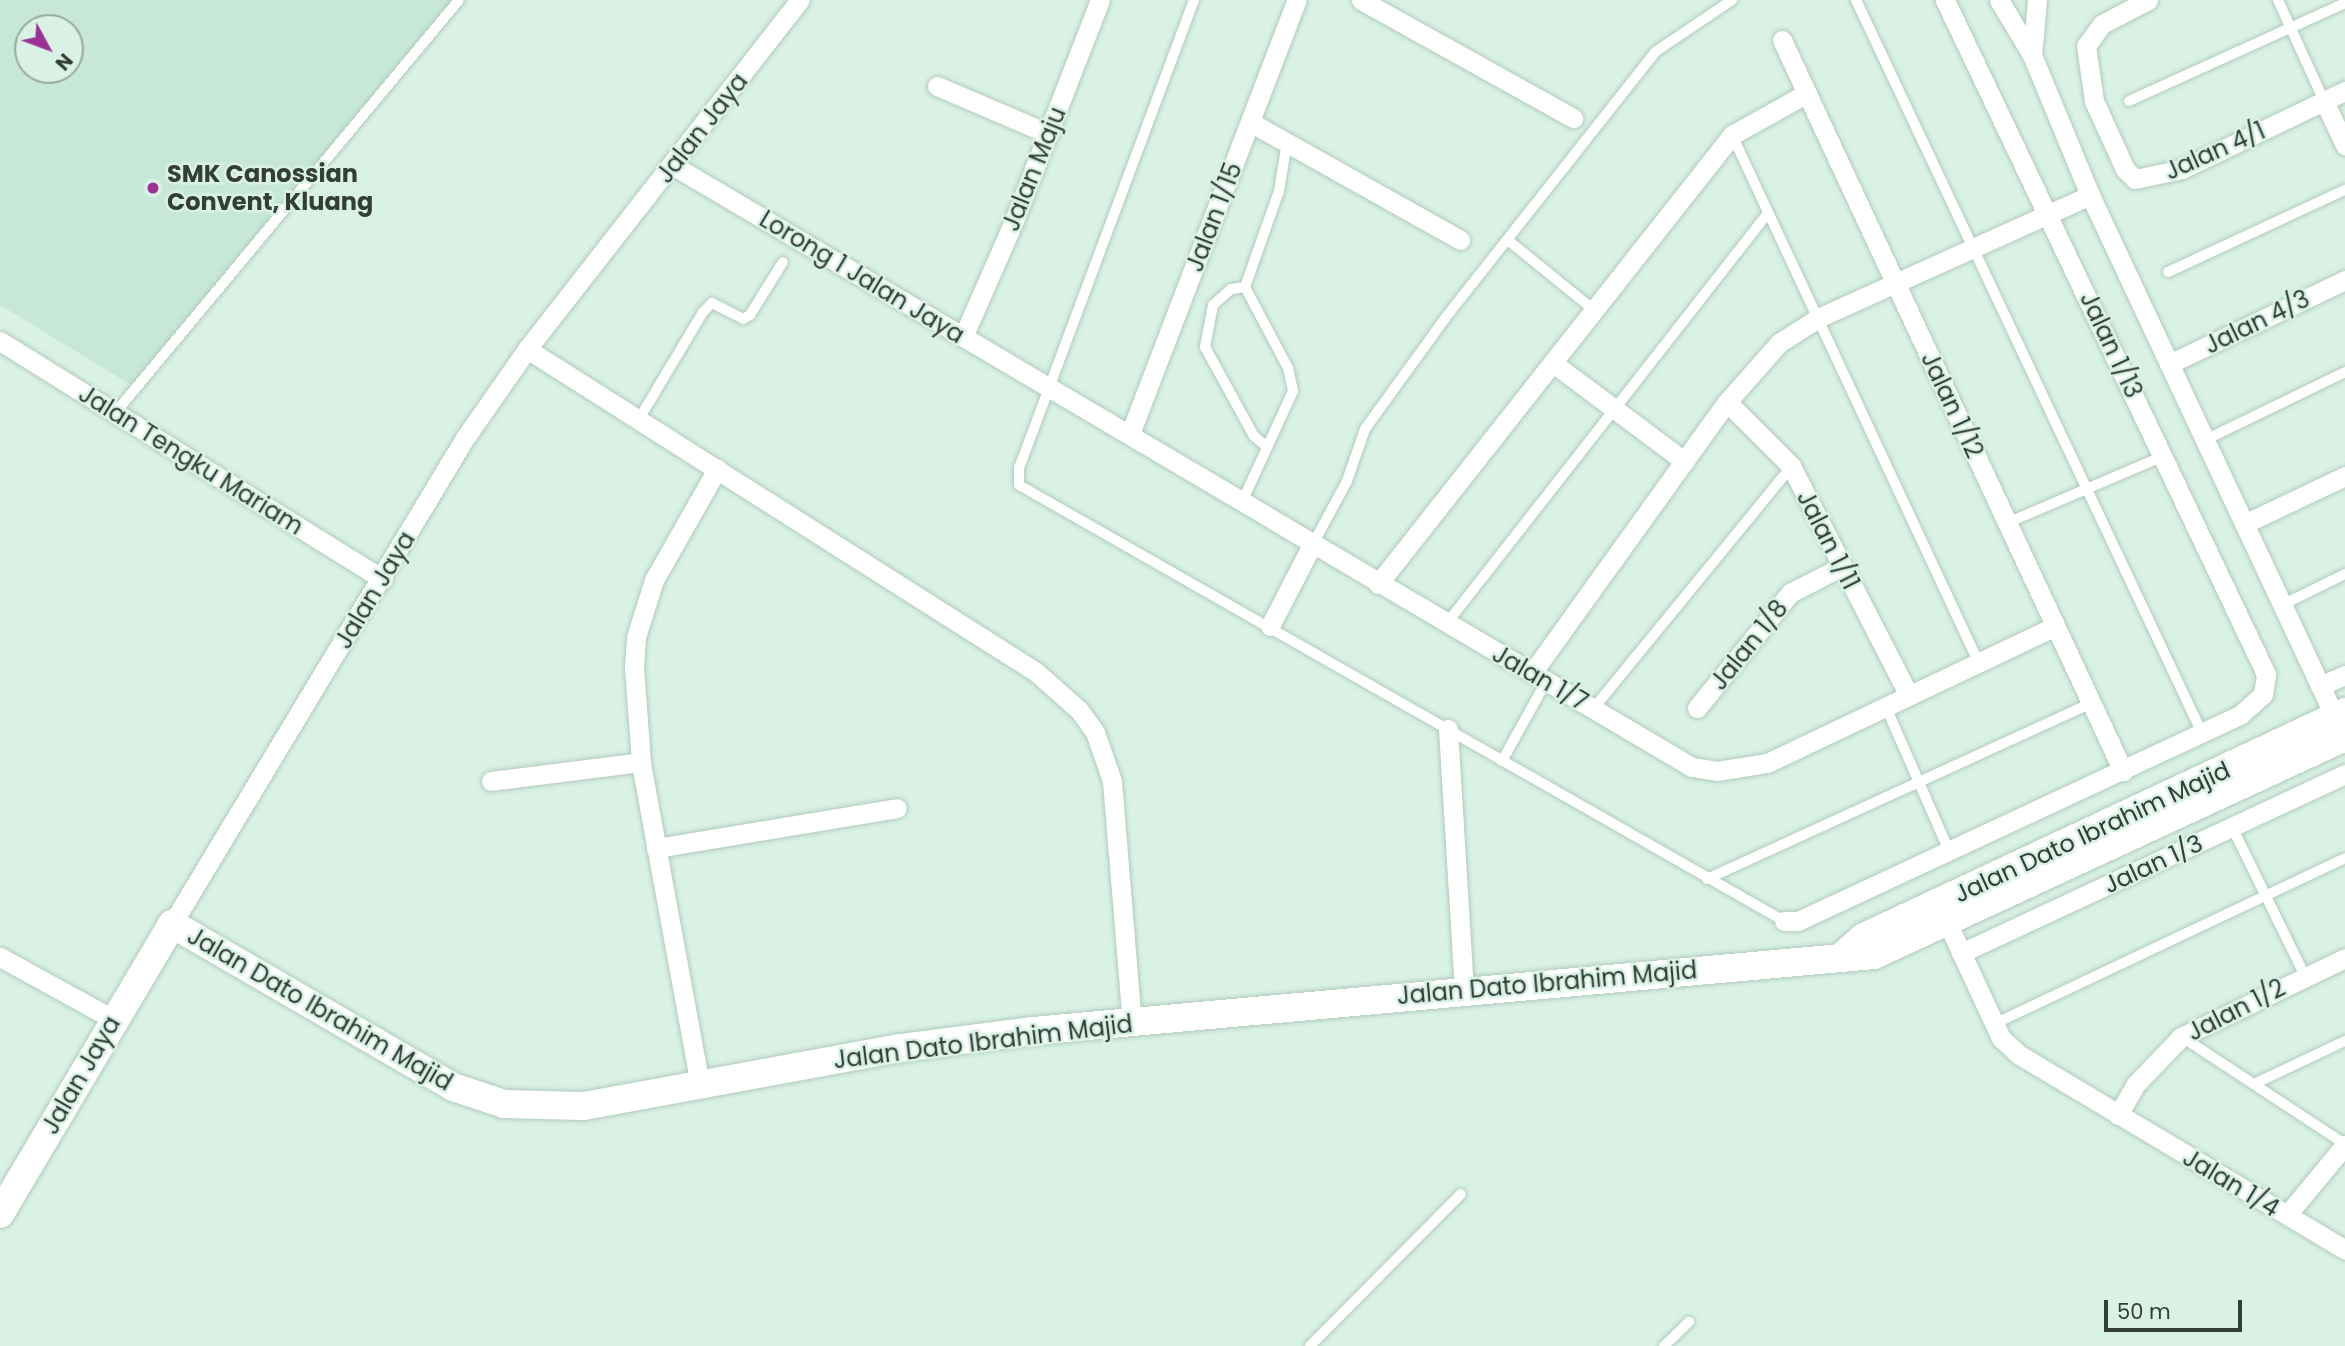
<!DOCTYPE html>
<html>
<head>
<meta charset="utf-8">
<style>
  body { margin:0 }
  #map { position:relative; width:2345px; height:1346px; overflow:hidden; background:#d9f2e5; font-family:Poppins,sans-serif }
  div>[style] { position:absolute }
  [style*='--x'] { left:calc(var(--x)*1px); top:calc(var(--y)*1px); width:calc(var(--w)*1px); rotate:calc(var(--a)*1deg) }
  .built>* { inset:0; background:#c8e8d7 }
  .roads { filter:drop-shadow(0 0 2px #b2cabd) drop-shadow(0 0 2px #b2cabd) }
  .lane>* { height:10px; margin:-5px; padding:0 5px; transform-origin:5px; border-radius:5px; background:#fff }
  .street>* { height:19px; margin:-9.5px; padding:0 9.5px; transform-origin:9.5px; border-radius:9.5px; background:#fff }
  .secondary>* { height:28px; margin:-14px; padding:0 14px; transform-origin:14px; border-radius:14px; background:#fff }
  .dots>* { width:19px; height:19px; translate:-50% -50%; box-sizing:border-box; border:4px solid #d9f2e5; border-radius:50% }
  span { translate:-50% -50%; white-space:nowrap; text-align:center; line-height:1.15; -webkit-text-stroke:5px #d9f2e5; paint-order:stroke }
  .street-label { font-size:24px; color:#343d38 }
  .poi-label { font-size:24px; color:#343d38; font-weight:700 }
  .left { translate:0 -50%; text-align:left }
  .north { position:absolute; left:14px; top:14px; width:70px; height:70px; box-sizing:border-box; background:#d9f2e5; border:2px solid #97aaa0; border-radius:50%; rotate:131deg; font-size:19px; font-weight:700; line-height:28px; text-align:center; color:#343d38 }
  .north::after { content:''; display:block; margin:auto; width:24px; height:32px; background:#9b3395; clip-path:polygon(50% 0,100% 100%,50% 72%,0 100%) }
  .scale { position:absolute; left:2104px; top:1300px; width:138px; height:32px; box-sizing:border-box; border:4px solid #343d38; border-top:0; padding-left:9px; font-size:21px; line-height:24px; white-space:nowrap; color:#343d38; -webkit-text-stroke:5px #d9f2e5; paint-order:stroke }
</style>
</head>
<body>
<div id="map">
  <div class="built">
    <i style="clip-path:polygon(evenodd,0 0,465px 0,136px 388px,0 305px,0 0,28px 28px,70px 28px,70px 70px,28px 70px,28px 28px)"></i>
  </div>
  <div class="roads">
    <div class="lane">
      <i style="--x:1194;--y:0;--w:499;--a:110.5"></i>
      <i style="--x:1019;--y:467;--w:18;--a:90"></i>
      <i style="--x:1019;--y:485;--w:881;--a:29.68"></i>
      <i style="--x:1856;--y:0;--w:811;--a:64.73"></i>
      <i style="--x:2278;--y:0;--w:111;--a:65.5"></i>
      <i style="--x:2129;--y:101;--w:237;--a:-24.4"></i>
      <i style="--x:1732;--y:135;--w:581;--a:64.94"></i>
      <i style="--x:1509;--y:241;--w:109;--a:39.1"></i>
      <i style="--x:2168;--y:272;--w:195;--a:-24.9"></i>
      <i style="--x:1245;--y:287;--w:14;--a:172"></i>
      <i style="--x:1231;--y:289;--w:24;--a:138"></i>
      <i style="--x:1213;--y:305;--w:43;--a:100.8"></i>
      <i style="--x:1205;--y:347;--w:102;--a:61.2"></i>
      <i style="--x:1254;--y:436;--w:17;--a:40"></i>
      <i style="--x:115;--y:413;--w:537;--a:-50.21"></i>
      <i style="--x:639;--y:419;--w:125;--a:-59.1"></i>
      <i style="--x:703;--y:312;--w:13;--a:-45"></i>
      <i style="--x:712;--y:303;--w:35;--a:27"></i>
      <i style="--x:743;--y:319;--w:8;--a:-30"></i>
      <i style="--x:750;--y:315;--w:62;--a:-58.1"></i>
      <i style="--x:2205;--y:440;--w:156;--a:-25.9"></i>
      <i style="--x:1242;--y:502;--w:122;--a:-65.3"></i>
      <i style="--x:1293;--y:391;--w:24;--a:-102"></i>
      <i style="--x:1288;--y:368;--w:92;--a:-118"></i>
      <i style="--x:1245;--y:287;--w:102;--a:-70.5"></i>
      <i style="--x:1279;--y:191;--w:50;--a:-80.7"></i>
      <i style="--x:2007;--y:523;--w:170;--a:-23.2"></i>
      <i style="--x:1313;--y:544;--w:72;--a:-61.6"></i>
      <i style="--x:1347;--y:481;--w:55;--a:-70.9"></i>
      <i style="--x:1365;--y:429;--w:138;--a:-54.1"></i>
      <i style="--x:1446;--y:317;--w:337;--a:-51.7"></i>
      <i style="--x:1655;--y:52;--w:93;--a:-34"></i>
      <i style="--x:2282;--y:605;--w:70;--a:-26.2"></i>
      <i style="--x:1447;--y:623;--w:521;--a:-51.94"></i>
      <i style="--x:1885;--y:705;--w:159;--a:66.3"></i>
      <i style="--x:1593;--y:709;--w:313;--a:-50.7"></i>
      <i style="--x:1502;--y:761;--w:90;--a:-60.9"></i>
      <i style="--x:2232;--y:827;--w:166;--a:63.9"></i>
      <i style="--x:1707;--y:879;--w:422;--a:-24.6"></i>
      <i style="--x:1994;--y:1024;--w:388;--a:-25.3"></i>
      <i style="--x:2182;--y:1037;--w:195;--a:33.3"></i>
      <i style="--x:2254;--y:1084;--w:101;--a:-25.3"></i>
      <i style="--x:1310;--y:1346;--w:214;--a:-45.2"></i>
      <i style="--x:1664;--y:1346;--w:35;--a:-44"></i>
    </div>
    <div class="street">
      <i style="--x:1361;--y:0;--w:243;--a:29.1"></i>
      <i style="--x:1999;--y:0;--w:64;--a:59"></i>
      <i style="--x:2032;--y:55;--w:152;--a:67.5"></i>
      <i style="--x:2090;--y:195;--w:589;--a:64.87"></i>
      <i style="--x:2148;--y:0;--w:52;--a:152.4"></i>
      <i style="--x:2102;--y:24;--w:27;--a:126"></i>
      <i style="--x:2086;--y:46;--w:56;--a:81.7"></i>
      <i style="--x:2094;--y:101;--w:75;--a:65.5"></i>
      <i style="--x:2125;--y:169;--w:14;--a:45"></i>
      <i style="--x:2135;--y:179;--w:48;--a:-12"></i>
      <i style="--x:2182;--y:169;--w:181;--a:-25.6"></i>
      <i style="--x:1782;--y:40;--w:807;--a:64.99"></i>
      <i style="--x:2032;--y:55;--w:55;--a:-84.8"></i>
      <i style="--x:937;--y:86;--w:122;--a:23.2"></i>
      <i style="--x:2324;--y:101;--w:49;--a:64.5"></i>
      <i style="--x:1250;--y:122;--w:241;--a:29.3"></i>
      <i style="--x:674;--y:166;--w:1182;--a:30.56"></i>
      <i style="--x:1692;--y:767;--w:25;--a:9"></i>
      <i style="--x:1717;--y:771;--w:51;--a:-9.1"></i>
      <i style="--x:1767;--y:763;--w:319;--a:-25.4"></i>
      <i style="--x:963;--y:337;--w:124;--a:-66.3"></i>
      <i style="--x:1013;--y:223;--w:239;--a:-68.7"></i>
      <i style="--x:0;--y:341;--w:451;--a:31.9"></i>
      <i style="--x:527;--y:349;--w:603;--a:32.4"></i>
      <i style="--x:1036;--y:672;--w:57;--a:41.5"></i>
      <i style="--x:1079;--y:710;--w:27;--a:54"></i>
      <i style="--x:1095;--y:732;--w:52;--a:70.9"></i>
      <i style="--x:1112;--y:781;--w:243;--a:85.3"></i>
      <i style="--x:1553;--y:363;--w:164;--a:36.8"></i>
      <i style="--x:2169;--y:364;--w:195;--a:-25.5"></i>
      <i style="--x:1727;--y:402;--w:91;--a:45"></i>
      <i style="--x:1791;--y:466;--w:256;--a:62.8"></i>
      <i style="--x:1130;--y:434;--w:465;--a:-69"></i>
      <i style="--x:2244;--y:524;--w:112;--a:-25.4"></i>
      <i style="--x:1378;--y:584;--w:572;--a:-51.75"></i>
      <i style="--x:1732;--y:135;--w:86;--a:-29.2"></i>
      <i style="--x:1270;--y:626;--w:91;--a:-62.6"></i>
      <i style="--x:1532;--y:673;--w:334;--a:-54.3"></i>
      <i style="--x:1727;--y:402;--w:79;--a:-48.6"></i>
      <i style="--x:1779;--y:343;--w:46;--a:-32.7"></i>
      <i style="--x:1818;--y:318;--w:299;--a:-24.3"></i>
      <i style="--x:2320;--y:686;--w:27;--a:-24"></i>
      <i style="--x:1697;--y:708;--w:148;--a:-51"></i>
      <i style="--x:1790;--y:593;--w:57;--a:-27"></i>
      <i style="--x:1448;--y:729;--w:262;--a:86.5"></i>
      <i style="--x:491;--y:781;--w:151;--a:-7.2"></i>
      <i style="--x:656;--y:848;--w:244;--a:-9.4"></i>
      <i style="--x:1784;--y:921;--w:14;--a:0"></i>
      <i style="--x:1798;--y:921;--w:488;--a:-25"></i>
      <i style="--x:2240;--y:715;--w:31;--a:-42"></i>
      <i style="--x:2263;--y:694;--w:20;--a:-81"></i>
      <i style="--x:2266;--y:674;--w:747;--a:-115.47"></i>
      <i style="--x:172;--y:924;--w:567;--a:-58.92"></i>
      <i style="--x:465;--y:438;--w:108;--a:-55.1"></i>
      <i style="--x:527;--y:349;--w:443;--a:-52"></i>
      <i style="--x:1948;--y:924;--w:126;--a:65.1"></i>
      <i style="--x:2001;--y:1038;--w:23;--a:43"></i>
      <i style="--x:2018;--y:1054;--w:381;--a:30.9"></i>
      <i style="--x:1961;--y:953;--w:424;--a:-25"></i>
      <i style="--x:0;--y:957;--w:129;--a:28.8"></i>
      <i style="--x:700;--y:1085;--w:328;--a:-100.4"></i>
      <i style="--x:641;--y:762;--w:95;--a:-94.2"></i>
      <i style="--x:634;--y:667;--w:30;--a:-86"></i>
      <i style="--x:636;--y:637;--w:60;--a:-72.5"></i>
      <i style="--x:654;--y:580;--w:128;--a:-60.4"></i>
      <i style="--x:2118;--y:1115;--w:34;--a:-60"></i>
      <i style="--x:2135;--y:1085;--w:66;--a:-46.2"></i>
      <i style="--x:2181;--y:1037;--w:182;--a:-25.7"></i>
      <i style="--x:2287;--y:1215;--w:91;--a:-50.4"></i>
    </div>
    <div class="secondary">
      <i style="--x:1842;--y:956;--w:29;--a:-41"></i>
      <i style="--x:1864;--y:937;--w:531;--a:-25.07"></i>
      <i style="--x:0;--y:1214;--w:337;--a:-59.3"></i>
      <i style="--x:172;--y:924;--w:325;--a:30.1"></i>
      <i style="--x:453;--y:1087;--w:54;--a:18.4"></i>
      <i style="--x:504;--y:1104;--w:80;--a:1.4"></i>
      <i style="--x:584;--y:1106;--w:321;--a:-10.4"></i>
      <i style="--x:900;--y:1048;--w:134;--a:-7.3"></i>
      <i style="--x:1033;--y:1031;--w:844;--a:-5.16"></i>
      <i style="--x:1874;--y:955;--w:519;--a:-24.84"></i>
    </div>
  </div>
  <div class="dots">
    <i style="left:153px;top:188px;background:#9b3395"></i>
  </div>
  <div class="street-label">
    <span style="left:702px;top:128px;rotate:-52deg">Jalan Jaya</span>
    <span style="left:2215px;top:151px;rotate:-24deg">Jalan 4/1</span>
    <span style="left:1034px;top:169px;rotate:-68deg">Jalan Maju</span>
    <span style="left:1214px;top:217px;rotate:-69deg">Jalan 1/15</span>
    <span style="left:862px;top:277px;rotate:31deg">Lorong 1 Jalan Jaya</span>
    <span style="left:2257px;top:322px;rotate:-26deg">Jalan 4/3</span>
    <span style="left:2111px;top:345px;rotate:65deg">Jalan 1/13</span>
    <span style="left:1952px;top:405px;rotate:65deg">Jalan 1/12</span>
    <span style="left:191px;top:460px;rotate:32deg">Jalan Tengku Mariam</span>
    <span style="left:1828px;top:540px;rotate:63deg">Jalan 1/11</span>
    <span style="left:375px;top:590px;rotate:-59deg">Jalan Jaya</span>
    <span style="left:1749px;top:645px;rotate:-51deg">Jalan 1/8</span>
    <span style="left:1540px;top:678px;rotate:30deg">Jalan 1/7</span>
    <span style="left:2092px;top:832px;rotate:-25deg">Jalan Dato Ibrahim Majid</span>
    <span style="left:2153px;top:864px;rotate:-25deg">Jalan 1/3</span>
    <span style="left:1547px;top:983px;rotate:-5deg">Jalan Dato Ibrahim Majid</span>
    <span style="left:320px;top:1009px;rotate:30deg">Jalan Dato Ibrahim Majid</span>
    <span style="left:2236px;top:1010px;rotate:-27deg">Jalan 1/2</span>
    <span style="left:983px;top:1042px;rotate:-7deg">Jalan Dato Ibrahim Majid</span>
    <span style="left:81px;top:1075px;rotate:-60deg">Jalan Jaya</span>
    <span style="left:2231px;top:1183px;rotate:31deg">Jalan 1/4</span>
  </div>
  <div class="poi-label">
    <span class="left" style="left:167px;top:188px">SMK Canossian<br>Convent, Kluang</span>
  </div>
  <div class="north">N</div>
  <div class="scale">50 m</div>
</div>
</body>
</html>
